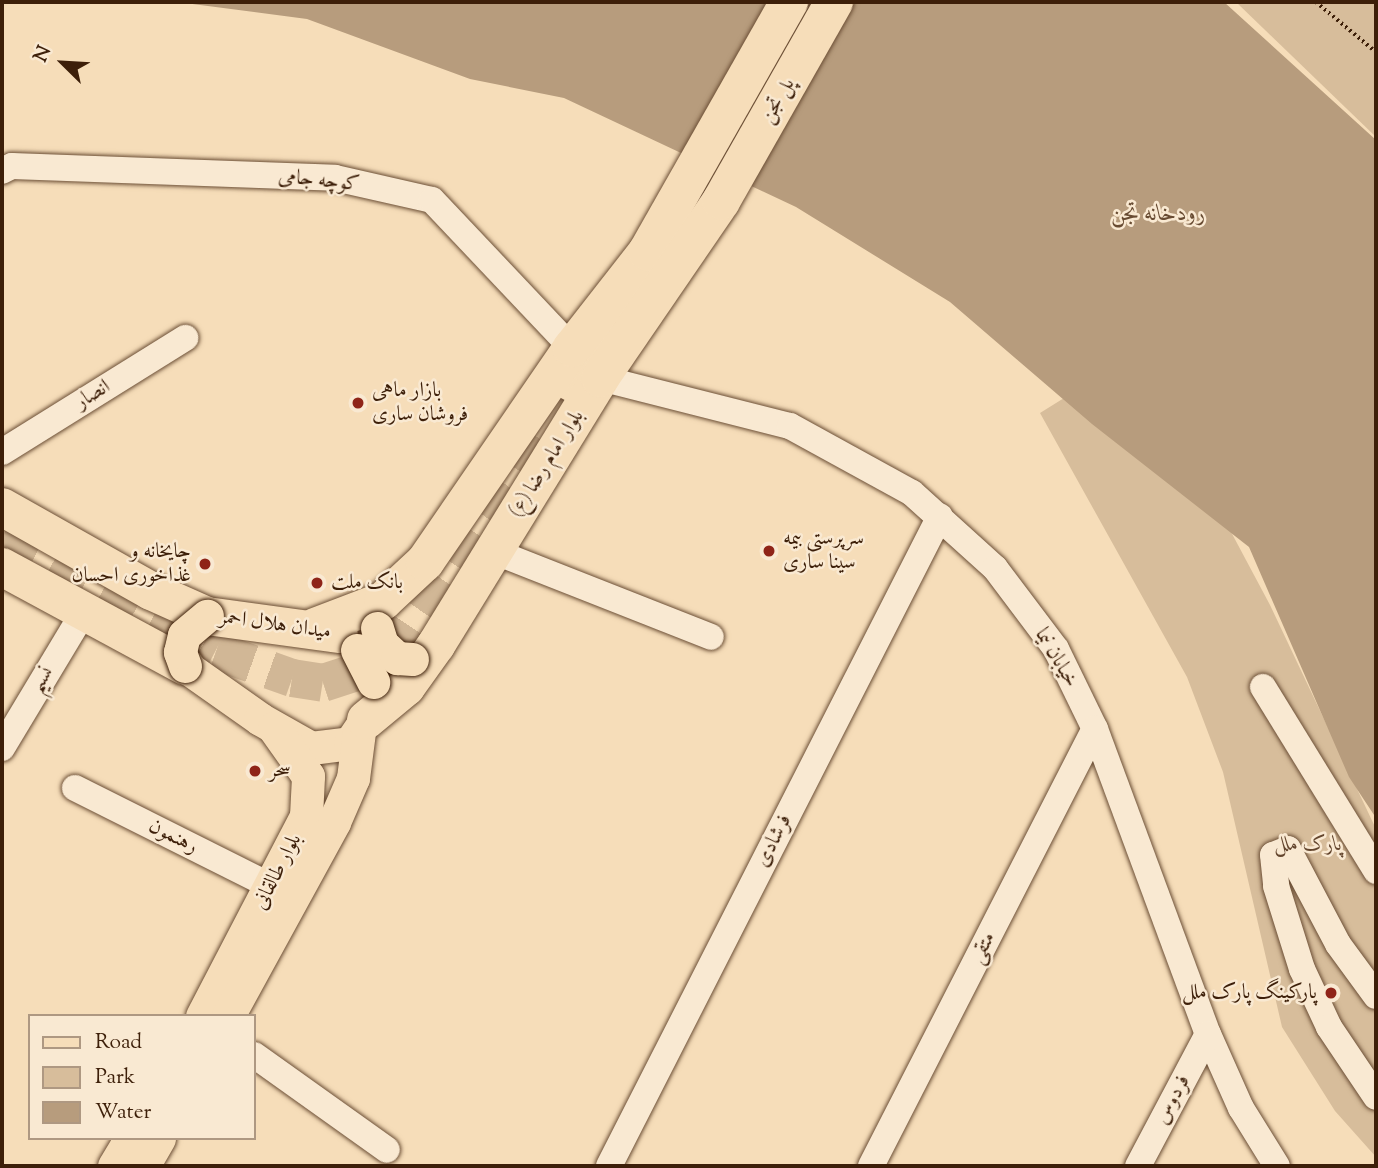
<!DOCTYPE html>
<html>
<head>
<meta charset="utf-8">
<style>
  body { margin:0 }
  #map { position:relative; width:1378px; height:1168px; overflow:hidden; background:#f6ddb9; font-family:"Sorts Mill Goudy",Amiri,serif }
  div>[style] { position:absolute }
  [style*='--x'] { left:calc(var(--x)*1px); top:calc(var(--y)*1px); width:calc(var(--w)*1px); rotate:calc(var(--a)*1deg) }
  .green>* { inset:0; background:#d7bd9b }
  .water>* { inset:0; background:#b79c7d }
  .highway-tunnel>* { height:38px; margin-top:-19px; transform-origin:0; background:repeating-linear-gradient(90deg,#d1b796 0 38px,transparent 0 57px) }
  .path>* { height:3.5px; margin-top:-1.75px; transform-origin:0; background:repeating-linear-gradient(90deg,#3d1f09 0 2px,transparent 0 5.5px) }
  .roads { filter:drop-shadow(0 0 2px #6b4e35) drop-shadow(0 0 2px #6b4e35) }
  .minor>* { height:26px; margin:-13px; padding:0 13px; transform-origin:13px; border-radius:13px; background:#f9e9d2 }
  .major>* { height:33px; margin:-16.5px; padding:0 16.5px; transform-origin:16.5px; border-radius:16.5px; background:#f6ddb9 }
  .highway>* { height:38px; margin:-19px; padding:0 19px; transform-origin:19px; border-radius:19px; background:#f6ddb9 }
  .bridges { filter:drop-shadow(0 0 2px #3d1f09) drop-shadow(0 0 2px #3d1f09) }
  .major-bridge>* { height:33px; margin:-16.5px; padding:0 16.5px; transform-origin:16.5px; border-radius:16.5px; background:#f6ddb9 }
  .dots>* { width:19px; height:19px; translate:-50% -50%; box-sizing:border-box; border:4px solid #f9e9d2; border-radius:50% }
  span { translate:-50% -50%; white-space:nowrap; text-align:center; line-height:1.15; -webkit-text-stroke:5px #f9e9d2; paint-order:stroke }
  .street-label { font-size:21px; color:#3d1f09 }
  .poi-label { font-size:21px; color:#3d1f09 }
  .left { translate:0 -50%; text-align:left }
  .right { translate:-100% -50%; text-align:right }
  .park-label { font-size:21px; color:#64462e; font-style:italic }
  .water-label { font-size:23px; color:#684b32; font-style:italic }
  .frame { position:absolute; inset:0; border:4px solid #3d1f09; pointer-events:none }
  .legend { position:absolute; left:28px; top:1014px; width:228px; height:126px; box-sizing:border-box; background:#f9e9d2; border:2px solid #ae9882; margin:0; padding:9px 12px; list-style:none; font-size:21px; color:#3d1f09 }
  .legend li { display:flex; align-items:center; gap:14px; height:35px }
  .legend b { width:35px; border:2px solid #ae9882 }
  .north { position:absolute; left:28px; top:28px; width:70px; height:70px; -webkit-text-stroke:5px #f9e9d2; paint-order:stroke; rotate:294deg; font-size:19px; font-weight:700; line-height:28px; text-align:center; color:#3d1f09 }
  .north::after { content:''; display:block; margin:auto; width:24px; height:32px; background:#3d1f09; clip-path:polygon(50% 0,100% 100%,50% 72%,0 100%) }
</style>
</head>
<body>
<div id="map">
  <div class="green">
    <i style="clip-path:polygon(1236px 2px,1376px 2px,1376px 137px)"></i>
    <i style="clip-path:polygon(1109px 370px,1182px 440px,1270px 605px,1376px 829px,1376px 1157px,1335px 1111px,1282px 1027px,1223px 772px,1187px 677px,1040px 413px)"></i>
  </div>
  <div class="water">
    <i style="clip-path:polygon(177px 2px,1224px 2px,1376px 140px,1376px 818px,1349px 777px,1249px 547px,1092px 424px,950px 302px,796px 207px,564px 98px,470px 79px,307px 19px)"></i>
  </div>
  <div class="highway-tunnel">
    <i style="--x:2;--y:537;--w:242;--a:28"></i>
    <i style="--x:216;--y:651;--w:81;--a:19.6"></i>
    <i style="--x:292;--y:678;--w:31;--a:9"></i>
    <i style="--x:323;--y:683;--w:33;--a:-18"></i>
    <i style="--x:354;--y:673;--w:36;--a:-28"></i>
    <i style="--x:386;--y:656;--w:271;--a:-56.1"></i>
  </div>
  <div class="path">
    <i style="--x:1316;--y:2;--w:78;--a:39.8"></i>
  </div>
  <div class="roads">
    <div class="minor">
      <i style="--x:2;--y:171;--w:11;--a:-27"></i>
      <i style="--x:12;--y:166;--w:323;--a:2.1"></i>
      <i style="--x:335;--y:178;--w:99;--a:12.8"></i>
      <i style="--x:432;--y:200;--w:204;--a:46.6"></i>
      <i style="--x:600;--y:378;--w:196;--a:14.2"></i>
      <i style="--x:790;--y:426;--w:139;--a:28.8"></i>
      <i style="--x:912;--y:493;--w:112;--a:42.1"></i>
      <i style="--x:995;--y:568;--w:101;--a:53"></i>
      <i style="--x:1056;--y:649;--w:89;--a:64"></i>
      <i style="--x:1095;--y:729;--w:325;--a:69.7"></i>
      <i style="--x:1208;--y:1034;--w:81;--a:66"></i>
      <i style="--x:1241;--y:1108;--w:68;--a:58.2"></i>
      <i style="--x:2;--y:452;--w:216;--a:-31.9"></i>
      <i style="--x:493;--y:551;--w:234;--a:21.5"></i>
      <i style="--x:1263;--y:687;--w:216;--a:58.4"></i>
      <i style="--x:2;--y:748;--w:157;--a:-59"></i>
      <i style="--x:75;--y:788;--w:219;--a:26.6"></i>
      <i style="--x:1376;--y:996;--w:64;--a:-126.2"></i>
      <i style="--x:1338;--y:944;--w:107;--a:-117.8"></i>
      <i style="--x:1288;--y:849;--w:16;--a:158"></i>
      <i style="--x:1273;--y:855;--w:31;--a:84"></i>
      <i style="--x:1276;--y:886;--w:87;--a:72.6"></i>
      <i style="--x:1302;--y:969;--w:64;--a:65"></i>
      <i style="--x:1329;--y:1027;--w:84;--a:56.1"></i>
      <i style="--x:254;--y:1055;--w:163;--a:35.5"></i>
      <i style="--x:609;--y:1166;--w:729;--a:-63.01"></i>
      <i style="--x:871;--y:1166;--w:491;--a:-62.9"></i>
      <i style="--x:1138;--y:1166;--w:149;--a:-62.1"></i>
    </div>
    <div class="major">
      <i style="--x:570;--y:384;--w:61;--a:-45"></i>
      <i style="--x:185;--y:666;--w:92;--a:35.2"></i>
      <i style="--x:260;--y:719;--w:59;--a:29.6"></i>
      <i style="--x:311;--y:748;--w:39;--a:-7"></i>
      <i style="--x:350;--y:743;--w:27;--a:-56"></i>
      <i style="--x:202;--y:1016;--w:225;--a:-62.5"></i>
      <i style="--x:306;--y:816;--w:40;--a:-87.1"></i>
      <i style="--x:308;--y:776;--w:59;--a:-125.3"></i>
      <i style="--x:228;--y:1016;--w:221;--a:-61.3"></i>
      <i style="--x:334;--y:822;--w:48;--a:-66.6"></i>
      <i style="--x:353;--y:778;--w:46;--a:-82.6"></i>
      <i style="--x:114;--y:1166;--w:33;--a:-59"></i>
      <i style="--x:143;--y:1166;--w:32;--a:-60"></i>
    </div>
    <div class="highway">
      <i style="--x:2;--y:507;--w:171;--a:29.4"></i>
      <i style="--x:151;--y:591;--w:61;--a:24.1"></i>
      <i style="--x:207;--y:616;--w:133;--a:7.8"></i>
      <i style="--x:2;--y:567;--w:208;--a:28.4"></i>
      <i style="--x:315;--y:627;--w:73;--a:-20.9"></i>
      <i style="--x:383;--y:601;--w:57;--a:-42.9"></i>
      <i style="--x:425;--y:562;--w:260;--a:-55.5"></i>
      <i style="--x:572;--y:348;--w:122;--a:-52"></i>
      <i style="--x:647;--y:252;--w:288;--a:-60.4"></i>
      <i style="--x:366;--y:720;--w:52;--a:-39.5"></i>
      <i style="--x:406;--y:687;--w:52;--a:-54.5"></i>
      <i style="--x:436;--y:645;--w:313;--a:-58.4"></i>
      <i style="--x:600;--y:378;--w:214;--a:-55.6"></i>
      <i style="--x:721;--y:201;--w:229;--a:-60.4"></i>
    </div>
  </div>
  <div class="bridges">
    <div class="major-bridge">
      <i style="--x:377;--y:628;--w:17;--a:73"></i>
      <i style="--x:382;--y:644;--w:21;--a:43"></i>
      <i style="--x:397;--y:658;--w:15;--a:4"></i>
      <i style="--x:357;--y:650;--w:36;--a:63"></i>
      <i style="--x:185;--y:666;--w:15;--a:-110"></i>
      <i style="--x:180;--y:652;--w:17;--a:-77"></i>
      <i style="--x:184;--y:635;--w:30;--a:-40"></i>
    </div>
  </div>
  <div class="dots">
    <i style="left:358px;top:403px;background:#8f2418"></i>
    <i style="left:769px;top:551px;background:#8f2418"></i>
    <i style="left:205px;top:564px;background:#8f2418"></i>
    <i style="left:317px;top:583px;background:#8f2418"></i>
    <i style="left:255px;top:771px;background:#8f2418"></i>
    <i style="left:1331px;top:993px;background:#8f2418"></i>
  </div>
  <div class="street-label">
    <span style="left:778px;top:101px;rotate:-60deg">پل تجن</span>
    <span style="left:319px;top:181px;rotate:6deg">کوچه جامی</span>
    <span style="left:93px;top:395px;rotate:-32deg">انصار</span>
    <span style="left:547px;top:464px;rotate:-58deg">بلوار امام رضا (ع)</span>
    <span style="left:275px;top:625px;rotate:8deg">میدان هلال احمر</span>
    <span style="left:1056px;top:658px;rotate:59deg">خیابان نیما</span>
    <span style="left:42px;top:680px;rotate:-59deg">نسیم</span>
    <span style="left:173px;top:837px;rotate:27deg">رهنمون</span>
    <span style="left:774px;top:841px;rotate:-63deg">فرشادی</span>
    <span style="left:278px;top:872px;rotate:-63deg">بلوار طالقانی</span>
    <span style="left:983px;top:948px;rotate:-63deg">متقی</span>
    <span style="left:1173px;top:1100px;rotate:-62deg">فردوس</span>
  </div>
  <div class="poi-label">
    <span class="left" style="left:372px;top:403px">بازار ماهی<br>فروشان ساری</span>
    <span class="left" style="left:783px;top:551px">سرپرستی بیمه<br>سینا ساری</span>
    <span class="right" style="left:191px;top:564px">چایخانه و<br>غذاخوری احسان</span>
    <span class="left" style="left:331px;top:583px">بانک ملت</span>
    <span class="left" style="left:269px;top:771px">سحر</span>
    <span class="right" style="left:1317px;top:993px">پارکینگ پارک ملل</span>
  </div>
  <div class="park-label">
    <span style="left:1308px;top:845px">پارک ملل</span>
  </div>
  <div class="water-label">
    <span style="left:1158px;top:215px">رودخانه تجن</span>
  </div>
  <div class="frame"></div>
  <ul class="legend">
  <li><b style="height:9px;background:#f6ddb9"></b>Road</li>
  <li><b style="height:19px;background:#d7bd9b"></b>Park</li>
  <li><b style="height:19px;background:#b79c7d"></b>Water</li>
  </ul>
  <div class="north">N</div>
</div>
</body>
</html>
